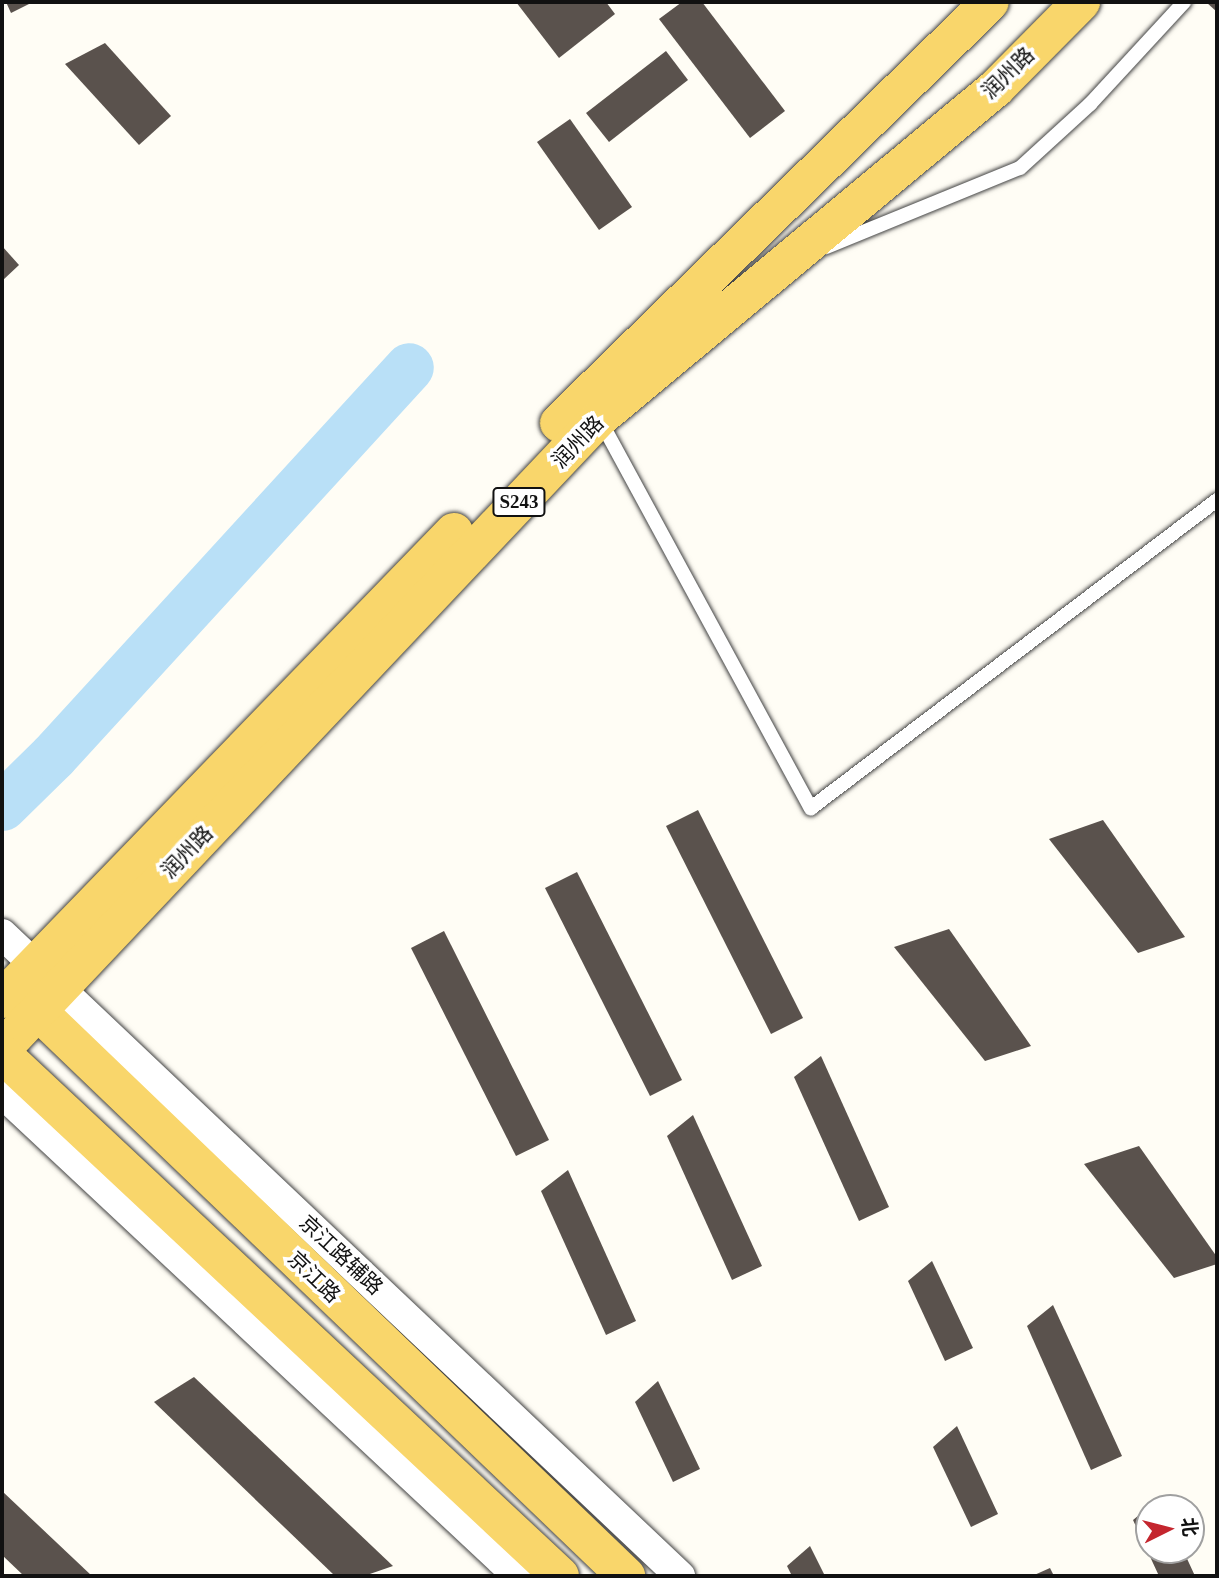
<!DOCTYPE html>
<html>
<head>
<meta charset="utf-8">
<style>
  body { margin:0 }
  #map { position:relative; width:1219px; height:1578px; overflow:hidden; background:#fffdf5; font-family:"Times New Roman","Noto Sans SC",serif }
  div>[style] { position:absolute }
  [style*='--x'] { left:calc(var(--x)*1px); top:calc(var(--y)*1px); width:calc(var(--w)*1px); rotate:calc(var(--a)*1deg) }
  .river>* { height:49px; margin:-24.5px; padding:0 24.5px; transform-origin:24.5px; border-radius:24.5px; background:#b9e0f7 }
  .building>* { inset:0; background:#5a524d }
  .roads { filter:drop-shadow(0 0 2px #444) drop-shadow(0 0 2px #444) }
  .service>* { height:14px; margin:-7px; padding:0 7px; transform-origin:7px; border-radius:7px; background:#fff }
  .minor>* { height:30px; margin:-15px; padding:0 15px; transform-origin:15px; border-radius:15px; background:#fff }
  .primary>* { height:38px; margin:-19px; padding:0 19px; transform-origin:19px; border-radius:19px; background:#f9d66b }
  span { translate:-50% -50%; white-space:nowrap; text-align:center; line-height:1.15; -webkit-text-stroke:7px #fff; paint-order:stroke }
  .shield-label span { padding:2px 5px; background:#fff; border:2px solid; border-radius:5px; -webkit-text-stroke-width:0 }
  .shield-label { font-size:19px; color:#111; font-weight:700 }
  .street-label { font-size:21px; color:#111 }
  .frame { position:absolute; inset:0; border:4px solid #111; pointer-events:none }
  .north { position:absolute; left:1135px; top:1494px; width:70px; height:70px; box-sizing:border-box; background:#fff; border:2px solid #a0a0a0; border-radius:50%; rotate:84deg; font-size:19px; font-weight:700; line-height:28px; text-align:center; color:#111 }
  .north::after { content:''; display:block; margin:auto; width:24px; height:32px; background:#c4262e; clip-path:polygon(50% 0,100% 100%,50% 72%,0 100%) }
</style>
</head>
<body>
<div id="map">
  <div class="river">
    <i style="--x:2;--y:806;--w:71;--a:-44.4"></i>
    <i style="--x:53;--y:756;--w:527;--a:-47.54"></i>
  </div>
  <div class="building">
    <i style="clip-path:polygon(6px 2px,33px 2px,11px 13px)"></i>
    <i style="clip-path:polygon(516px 2px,606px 2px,615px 14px,559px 58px)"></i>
    <i style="clip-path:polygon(682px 2px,702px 2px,785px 111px,750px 138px,659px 19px)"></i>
    <i style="clip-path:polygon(1206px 2px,1217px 2px,1217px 12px)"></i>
    <i style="clip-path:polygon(105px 43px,171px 116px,139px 145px,65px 64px)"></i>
    <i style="clip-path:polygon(666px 51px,688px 80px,609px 142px,586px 113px)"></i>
    <i style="clip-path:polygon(570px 119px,632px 207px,599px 230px,537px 142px)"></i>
    <i style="clip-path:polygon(2px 246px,19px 265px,2px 281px)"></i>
    <i style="clip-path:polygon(698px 810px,803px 1018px,771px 1034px,666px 826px)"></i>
    <i style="clip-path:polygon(1103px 820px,1185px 937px,1138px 953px,1049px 839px)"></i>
    <i style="clip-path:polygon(577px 872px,682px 1080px,650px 1096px,545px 888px)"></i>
    <i style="clip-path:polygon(949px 929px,1031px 1046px,985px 1061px,894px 947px)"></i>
    <i style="clip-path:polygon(444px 931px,549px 1140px,516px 1156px,411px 948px)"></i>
    <i style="clip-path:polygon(821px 1056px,889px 1207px,859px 1221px,794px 1077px)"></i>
    <i style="clip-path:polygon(693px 1115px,762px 1266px,732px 1280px,667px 1136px)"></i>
    <i style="clip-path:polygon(1139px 1146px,1217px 1257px,1217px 1264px,1174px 1278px,1084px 1164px)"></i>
    <i style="clip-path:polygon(568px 1170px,636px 1321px,606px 1335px,541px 1191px)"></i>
    <i style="clip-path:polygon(932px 1261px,973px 1348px,945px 1361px,908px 1281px)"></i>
    <i style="clip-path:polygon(1053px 1305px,1122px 1456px,1091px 1470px,1027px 1326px)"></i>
    <i style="clip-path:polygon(194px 1377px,393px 1566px,364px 1576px,335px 1576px,154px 1402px)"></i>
    <i style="clip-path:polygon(658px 1381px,700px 1469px,673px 1482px,635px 1402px)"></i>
    <i style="clip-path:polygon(957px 1426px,998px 1514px,971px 1527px,933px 1447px)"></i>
    <i style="clip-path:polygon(2px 1491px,92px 1576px,24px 1576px,2px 1555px)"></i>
    <i style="clip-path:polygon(1160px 1498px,1165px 1508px,1149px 1508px,1149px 1550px,1183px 1550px,1195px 1576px,1159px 1576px,1133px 1520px)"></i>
    <i style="clip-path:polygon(810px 1546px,825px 1576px,792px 1576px,787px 1566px)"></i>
    <i style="clip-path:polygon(1050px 1568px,1054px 1576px,1032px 1576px)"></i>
  </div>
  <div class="roads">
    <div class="service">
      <i style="--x:826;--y:247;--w:209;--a:-22.2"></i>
      <i style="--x:1020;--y:168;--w:95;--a:-42.4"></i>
      <i style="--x:1090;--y:104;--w:139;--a:-47.3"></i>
      <i style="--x:600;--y:420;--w:442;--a:61.5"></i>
      <i style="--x:811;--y:808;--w:510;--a:-37.18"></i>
    </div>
    <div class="minor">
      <i style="--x:2;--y:934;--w:934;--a:43.44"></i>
      <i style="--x:2;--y:1093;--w:707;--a:43.11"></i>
    </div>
    <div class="primary">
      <i style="--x:559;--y:423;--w:602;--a:-44.33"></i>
      <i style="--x:19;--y:993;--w:842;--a:43.84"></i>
      <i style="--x:2;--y:999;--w:650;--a:-45.94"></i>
      <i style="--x:2;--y:1049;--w:869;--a:-46.59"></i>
      <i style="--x:599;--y:418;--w:516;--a:-39.73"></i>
      <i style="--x:996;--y:88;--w:121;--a:-45.3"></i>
      <i style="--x:2;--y:1054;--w:764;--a:43.09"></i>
    </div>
  </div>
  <div class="shield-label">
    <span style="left:519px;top:502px">S243</span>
  </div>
  <div class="street-label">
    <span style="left:1008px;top:73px;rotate:-44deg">润州路</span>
    <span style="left:578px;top:442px;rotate:-46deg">润州路</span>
    <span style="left:187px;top:852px;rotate:-46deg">润州路</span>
    <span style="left:341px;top:1255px;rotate:43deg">京江路辅路</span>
    <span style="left:314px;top:1277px;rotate:44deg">京江路</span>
  </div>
  <div class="frame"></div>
  <div class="north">北</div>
</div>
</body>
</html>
